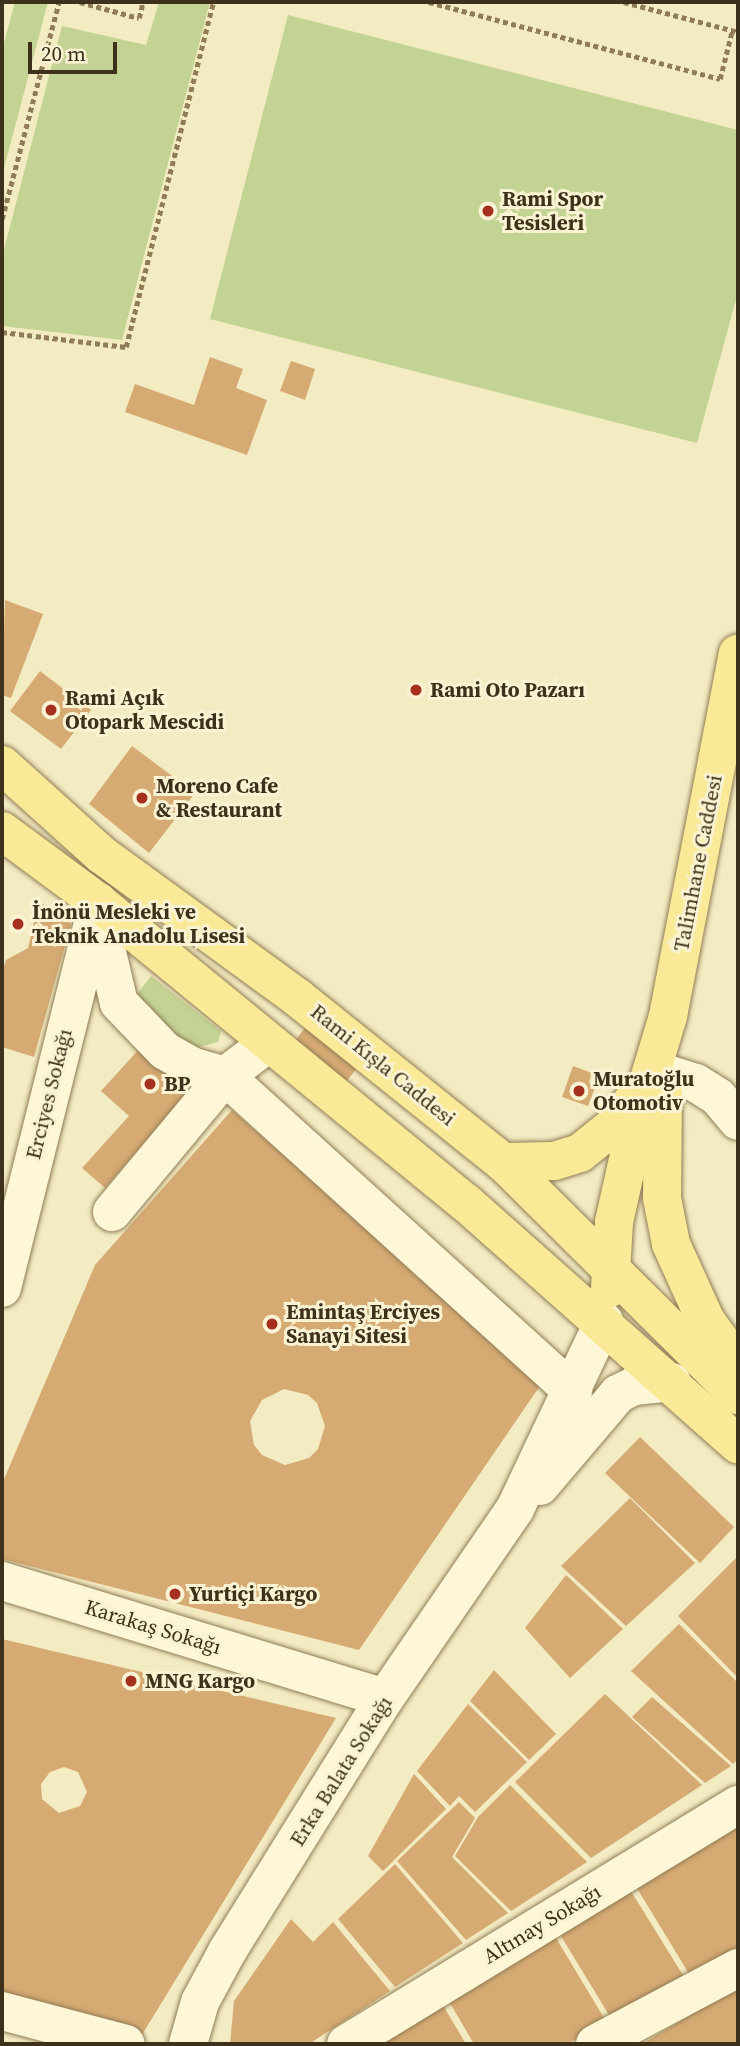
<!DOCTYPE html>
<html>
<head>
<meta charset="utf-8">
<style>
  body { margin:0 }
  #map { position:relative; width:740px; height:2046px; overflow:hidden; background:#f3ebc2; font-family:"Source Serif 4",serif }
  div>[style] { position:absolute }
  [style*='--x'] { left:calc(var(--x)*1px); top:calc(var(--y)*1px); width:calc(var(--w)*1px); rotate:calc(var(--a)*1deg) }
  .green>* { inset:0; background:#c3d394 }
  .building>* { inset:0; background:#d6aa73 }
  .path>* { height:4.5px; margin-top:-2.25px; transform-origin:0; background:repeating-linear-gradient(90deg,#907d56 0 5px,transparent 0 8.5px) }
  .roads { filter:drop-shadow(0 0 2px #907d56) drop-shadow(0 0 2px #907d56) }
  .minor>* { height:38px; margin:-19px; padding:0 19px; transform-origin:19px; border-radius:19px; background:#fdf6d7 }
  .major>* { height:38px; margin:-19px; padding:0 19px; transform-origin:19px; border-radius:19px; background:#fae996 }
  .dots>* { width:19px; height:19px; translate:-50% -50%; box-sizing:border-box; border:4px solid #f9f3d3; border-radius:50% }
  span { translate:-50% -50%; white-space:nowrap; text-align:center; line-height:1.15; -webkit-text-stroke:6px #f9f3d3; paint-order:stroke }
  .poi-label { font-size:21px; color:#3e311c; font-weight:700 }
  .left { translate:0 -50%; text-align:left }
  .street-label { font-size:21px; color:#3e311c }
  .frame { position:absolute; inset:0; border:4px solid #3e311c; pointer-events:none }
  .scale { position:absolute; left:28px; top:42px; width:89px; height:32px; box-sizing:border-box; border:4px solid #3e311c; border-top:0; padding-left:9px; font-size:21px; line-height:24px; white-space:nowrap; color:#3e311c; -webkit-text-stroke:5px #f9f3d3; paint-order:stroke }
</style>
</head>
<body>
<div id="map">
  <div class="green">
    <i style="clip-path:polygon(15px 2px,48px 2px,2px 176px,2px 50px)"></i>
    <i style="clip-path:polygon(159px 2px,210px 2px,122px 340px,2px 326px,2px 257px,62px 26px,146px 45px)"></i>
    <i style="clip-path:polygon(288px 15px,738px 130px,738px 292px,697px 443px,210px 319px)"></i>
    <i style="clip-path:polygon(151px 976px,221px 1031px,218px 1042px,192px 1049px,132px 1001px)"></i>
  </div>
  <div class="building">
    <i style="clip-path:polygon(210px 357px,243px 369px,236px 388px,267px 400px,247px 455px,125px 412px,135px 384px,194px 405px)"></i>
    <i style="clip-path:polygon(291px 361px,315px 369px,305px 400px,280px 391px)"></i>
    <i style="clip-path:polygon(5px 600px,43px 614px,11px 698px,2px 695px)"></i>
    <i style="clip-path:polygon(40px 671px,91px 710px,61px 749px,10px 711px)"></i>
    <i style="clip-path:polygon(132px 746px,195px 793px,149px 853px,89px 804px)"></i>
    <i style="clip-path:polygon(39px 901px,71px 924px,34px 1057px,2px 1047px,2px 972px,6px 960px,28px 948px)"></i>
    <i style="clip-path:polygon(308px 1024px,358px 1067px,345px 1083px,294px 1042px)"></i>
    <i style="clip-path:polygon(151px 1036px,199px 1080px,105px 1188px,82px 1168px,129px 1116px,101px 1091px)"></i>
    <i style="clip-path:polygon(573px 1066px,592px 1073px,589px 1082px,596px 1085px,588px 1106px,562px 1097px)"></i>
    <i style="clip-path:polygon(evenodd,232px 1110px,542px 1383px,359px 1650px,2px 1559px,2px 1484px,95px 1265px,232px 1110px,284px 1389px,308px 1395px,317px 1403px,325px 1426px,318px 1449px,309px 1458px,285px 1465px,262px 1455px,254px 1445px,250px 1421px,262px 1400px,284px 1389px)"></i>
    <i style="clip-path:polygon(640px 1437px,734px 1527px,700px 1563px,605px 1473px)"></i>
    <i style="clip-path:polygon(630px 1498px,695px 1563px,626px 1626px,561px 1566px)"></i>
    <i style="clip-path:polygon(738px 1556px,738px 1678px,678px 1616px)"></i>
    <i style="clip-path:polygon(566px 1575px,623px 1629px,570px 1678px,525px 1628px)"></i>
    <i style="clip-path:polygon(679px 1624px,738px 1683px,738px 1759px,733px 1764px,631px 1671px)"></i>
    <i style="clip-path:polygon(evenodd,2px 1639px,336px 1718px,140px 2038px,2px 1999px,2px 1639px,64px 1767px,78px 1772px,87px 1792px,80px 1806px,59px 1813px,42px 1799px,41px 1784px,50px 1772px,64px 1767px)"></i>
    <i style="clip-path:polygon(494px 1670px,556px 1734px,529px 1760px,470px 1701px)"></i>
    <i style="clip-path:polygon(605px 1694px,702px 1785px,591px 1858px,515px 1782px)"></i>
    <i style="clip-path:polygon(652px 1697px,731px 1766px,705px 1783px,632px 1717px)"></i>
    <i style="clip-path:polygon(468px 1704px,527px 1762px,475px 1812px,459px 1796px,450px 1806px,417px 1771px)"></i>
    <i style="clip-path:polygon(414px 1774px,446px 1809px,383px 1871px,368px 1856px)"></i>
    <i style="clip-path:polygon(510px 1785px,587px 1862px,511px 1911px,455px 1856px,478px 1817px)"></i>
    <i style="clip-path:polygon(459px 1802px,475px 1818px,452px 1857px,508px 1913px,466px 1940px,397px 1861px)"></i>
    <i style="clip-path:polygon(738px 1823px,738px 1951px,691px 1977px,635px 1885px)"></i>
    <i style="clip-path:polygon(395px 1864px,463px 1943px,395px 1987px,338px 1919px)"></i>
    <i style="clip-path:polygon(629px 1888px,686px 1980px,612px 2020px,558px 1931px)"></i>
    <i style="clip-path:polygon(291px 1919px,313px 1942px,333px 1922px,390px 1991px,309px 2044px,230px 2044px,234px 2001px)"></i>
    <i style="clip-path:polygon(553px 1933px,607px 2023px,567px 2044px,474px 2044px,447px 1998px)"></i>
    <i style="clip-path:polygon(738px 1987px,738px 2044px,642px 2044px)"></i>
    <i style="clip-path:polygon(441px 2002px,466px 2044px,370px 2044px)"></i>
  </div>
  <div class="path">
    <i style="--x:80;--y:2;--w:61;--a:15.2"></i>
    <i style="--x:139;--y:18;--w:16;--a:-76"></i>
    <i style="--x:429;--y:2;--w:301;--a:14.8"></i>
    <i style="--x:720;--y:79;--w:49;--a:-76"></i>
    <i style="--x:624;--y:2;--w:118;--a:14.7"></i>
    <i style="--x:2;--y:219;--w:224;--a:-75.3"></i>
    <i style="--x:2;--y:332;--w:125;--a:6.9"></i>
    <i style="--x:126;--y:347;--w:356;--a:-75.8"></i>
  </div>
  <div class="roads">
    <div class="minor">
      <i style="--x:99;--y:918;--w:87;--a:76.8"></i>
      <i style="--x:119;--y:1003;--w:66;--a:46.2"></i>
      <i style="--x:165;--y:1051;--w:33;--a:29"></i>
      <i style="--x:194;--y:1067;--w:32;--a:16"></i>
      <i style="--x:225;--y:1076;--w:53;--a:-37.3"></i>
      <i style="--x:655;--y:1070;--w:43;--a:17.6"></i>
      <i style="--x:696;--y:1083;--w:26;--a:32"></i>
      <i style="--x:718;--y:1097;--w:31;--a:50"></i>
      <i style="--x:112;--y:1212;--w:177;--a:-50.3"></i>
      <i style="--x:225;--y:1076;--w:470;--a:42.2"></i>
      <i style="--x:2;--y:1288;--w:398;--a:-76"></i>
      <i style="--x:540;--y:1486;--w:121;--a:-49.7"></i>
      <i style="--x:618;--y:1394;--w:18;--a:-27"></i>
      <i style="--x:634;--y:1386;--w:38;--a:-6"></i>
      <i style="--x:2;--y:1581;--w:400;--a:17"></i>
      <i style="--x:2;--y:2011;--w:128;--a:14.9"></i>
      <i style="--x:188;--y:2044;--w:44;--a:-74.1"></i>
      <i style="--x:200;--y:2002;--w:59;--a:-61.7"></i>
      <i style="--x:228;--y:1950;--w:297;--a:-58.1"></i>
      <i style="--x:385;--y:1698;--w:229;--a:-55.5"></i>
      <i style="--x:515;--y:1509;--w:208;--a:-64.7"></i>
      <i style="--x:346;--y:2044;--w:459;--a:-31.4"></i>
      <i style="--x:595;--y:2044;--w:162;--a:-28"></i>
    </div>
    <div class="major">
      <i style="--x:2;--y:765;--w:135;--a:42"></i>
      <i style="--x:102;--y:855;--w:243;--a:36.1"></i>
      <i style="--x:298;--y:998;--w:263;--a:38.7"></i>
      <i style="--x:503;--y:1162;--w:331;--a:44.8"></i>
      <i style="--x:2;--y:831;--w:119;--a:36.5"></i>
      <i style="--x:98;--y:902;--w:474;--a:39.3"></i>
      <i style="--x:465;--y:1202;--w:365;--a:41.6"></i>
      <i style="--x:658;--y:1079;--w:12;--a:66"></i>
      <i style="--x:663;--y:1090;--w:108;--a:90.5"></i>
      <i style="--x:662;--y:1198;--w:47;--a:78.9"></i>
      <i style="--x:671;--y:1244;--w:85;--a:65.6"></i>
      <i style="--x:706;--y:1321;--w:54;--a:54"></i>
      <i style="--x:503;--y:1162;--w:51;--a:-1.1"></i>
      <i style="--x:554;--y:1161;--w:27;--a:-17"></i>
      <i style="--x:580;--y:1153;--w:45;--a:-38.7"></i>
      <i style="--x:615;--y:1125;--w:41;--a:-54"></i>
      <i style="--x:610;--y:1288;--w:66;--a:-86.5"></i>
      <i style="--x:614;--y:1222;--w:106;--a:-77.4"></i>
      <i style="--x:637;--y:1119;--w:108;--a:-73.2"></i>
      <i style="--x:668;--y:1016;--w:369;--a:-79.1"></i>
    </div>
  </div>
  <div class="dots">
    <i style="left:488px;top:211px;background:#a6301f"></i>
    <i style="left:416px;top:690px;background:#a6301f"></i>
    <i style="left:51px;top:710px;background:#a6301f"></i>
    <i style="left:142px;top:798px;background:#a6301f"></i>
    <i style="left:18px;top:924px;background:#a6301f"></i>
    <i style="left:150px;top:1084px;background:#a6301f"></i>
    <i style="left:579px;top:1091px;background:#a6301f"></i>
    <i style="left:272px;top:1324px;background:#a6301f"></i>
    <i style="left:175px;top:1594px;background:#a6301f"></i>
    <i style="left:131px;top:1681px;background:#a6301f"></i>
  </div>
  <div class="poi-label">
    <span class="left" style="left:502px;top:211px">Rami Spor<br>Tesisleri</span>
    <span class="left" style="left:430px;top:690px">Rami Oto Pazarı</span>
    <span class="left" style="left:65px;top:710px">Rami Açık<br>Otopark Mescidi</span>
    <span class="left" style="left:156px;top:798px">Moreno Cafe<br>&amp; Restaurant</span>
    <span class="left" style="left:32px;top:924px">İnönü Mesleki ve<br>Teknik Anadolu Lisesi</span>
    <span class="left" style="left:593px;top:1091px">Muratoğlu<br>Otomotiv</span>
    <span class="left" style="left:164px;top:1084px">BP</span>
    <span class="left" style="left:286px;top:1324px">Emintaş Erciyes<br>Sanayi Sitesi</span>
    <span class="left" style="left:189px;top:1594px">Yurtiçi Kargo</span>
    <span class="left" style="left:145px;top:1681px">MNG Kargo</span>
  </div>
  <div class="street-label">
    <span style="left:698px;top:863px;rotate:-79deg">Talimhane Caddesi</span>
    <span style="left:383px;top:1065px;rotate:39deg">Rami Kışla Caddesi</span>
    <span style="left:49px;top:1094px;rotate:-76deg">Erciyes Sokağı</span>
    <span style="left:153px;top:1627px;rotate:17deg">Karakaş Sokağı</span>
    <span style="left:341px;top:1771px;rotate:-58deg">Erka Balata Sokağı</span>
    <span style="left:542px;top:1924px;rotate:-31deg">Altınay Sokağı</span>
  </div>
  <div class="frame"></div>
  <div class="scale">20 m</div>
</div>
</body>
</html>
